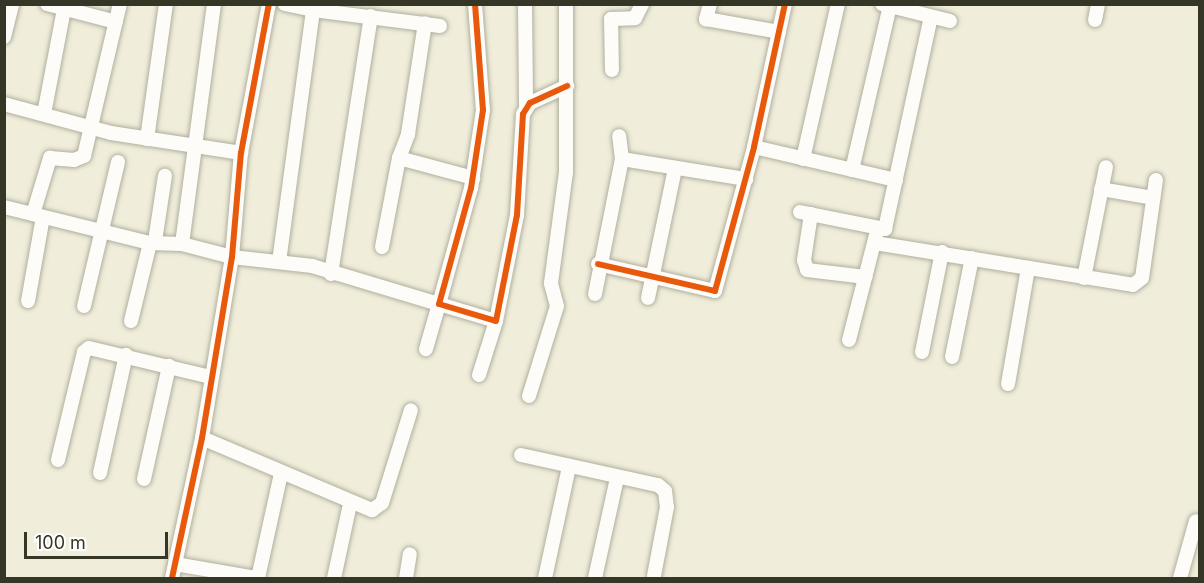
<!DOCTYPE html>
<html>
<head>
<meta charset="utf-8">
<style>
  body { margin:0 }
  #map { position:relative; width:1204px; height:583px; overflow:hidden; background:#f0eeda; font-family:Inter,sans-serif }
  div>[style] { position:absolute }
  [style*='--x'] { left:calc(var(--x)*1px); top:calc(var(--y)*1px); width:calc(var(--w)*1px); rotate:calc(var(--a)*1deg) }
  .roads { filter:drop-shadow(0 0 2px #b0af9f) drop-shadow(0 0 2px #b0af9f) }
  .minor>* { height:14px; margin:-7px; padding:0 7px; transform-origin:7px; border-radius:7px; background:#fdfcf9 }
  .cycleway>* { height:6px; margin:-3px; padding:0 3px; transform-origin:3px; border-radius:3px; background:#e8590c }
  span { translate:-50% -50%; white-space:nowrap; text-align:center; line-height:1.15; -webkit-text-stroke:6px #fff; paint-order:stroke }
  .frame { position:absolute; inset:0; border:6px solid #363627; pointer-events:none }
  .scale { position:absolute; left:24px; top:532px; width:144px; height:27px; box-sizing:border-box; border:3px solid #363627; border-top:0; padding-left:8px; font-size:18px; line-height:21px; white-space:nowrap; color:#363627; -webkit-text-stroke:4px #fff; paint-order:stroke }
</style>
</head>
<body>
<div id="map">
  <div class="roads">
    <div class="minor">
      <i style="--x:47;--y:4;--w:71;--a:14.6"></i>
      <i style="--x:475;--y:4;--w:106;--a:85.7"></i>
      <i style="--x:483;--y:110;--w:79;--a:98.7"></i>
      <i style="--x:471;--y:188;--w:120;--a:105.4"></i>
      <i style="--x:439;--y:304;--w:59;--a:16.6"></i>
      <i style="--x:496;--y:321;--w:108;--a:-78.8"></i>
      <i style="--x:517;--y:215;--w:101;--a:-86.6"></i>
      <i style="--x:523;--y:114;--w:13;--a:-58"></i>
      <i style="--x:530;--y:103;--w:41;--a:-24.7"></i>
      <i style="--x:525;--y:4;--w:103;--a:89.4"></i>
      <i style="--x:710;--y:4;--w:16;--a:105"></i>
      <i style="--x:706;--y:19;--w:74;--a:10.1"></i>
      <i style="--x:882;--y:4;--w:70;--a:14"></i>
      <i style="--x:313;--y:10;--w:128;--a:7.2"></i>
      <i style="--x:1095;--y:20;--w:16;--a:-79"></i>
      <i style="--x:4;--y:37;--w:34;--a:-76"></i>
      <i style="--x:612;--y:70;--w:51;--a:-91.1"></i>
      <i style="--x:611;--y:19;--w:24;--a:-2"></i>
      <i style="--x:635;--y:18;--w:16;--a:-63"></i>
      <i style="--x:4;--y:104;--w:111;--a:15.2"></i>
      <i style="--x:111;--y:133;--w:132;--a:8.7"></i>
      <i style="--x:44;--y:114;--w:107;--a:-79.2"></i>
      <i style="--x:147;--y:139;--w:136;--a:-82"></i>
      <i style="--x:754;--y:147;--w:146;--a:13.1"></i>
      <i style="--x:399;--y:158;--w:77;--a:15.1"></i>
      <i style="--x:622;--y:159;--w:126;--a:9.2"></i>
      <i style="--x:803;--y:159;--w:159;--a:-77.3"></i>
      <i style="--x:852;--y:170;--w:168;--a:-77"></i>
      <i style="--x:1101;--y:189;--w:53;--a:9.8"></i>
      <i style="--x:4;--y:207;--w:150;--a:13.9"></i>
      <i style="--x:150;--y:243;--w:32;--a:2"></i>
      <i style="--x:182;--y:244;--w:52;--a:14.6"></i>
      <i style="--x:232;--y:257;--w:81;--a:6.4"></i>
      <i style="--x:312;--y:266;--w:133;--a:16.7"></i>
      <i style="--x:439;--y:304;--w:47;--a:106.1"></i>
      <i style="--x:800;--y:212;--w:87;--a:11.3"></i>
      <i style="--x:885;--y:229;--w:217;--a:-77.8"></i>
      <i style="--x:33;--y:214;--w:59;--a:-73.1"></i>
      <i style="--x:50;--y:158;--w:24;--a:5"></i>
      <i style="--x:74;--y:160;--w:11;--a:-22"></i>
      <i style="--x:84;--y:156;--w:156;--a:-76.7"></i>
      <i style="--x:811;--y:214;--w:47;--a:98.7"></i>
      <i style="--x:804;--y:260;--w:10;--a:73"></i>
      <i style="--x:807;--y:270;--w:59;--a:6.8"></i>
      <i style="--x:155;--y:241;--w:66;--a:-81.3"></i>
      <i style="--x:875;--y:243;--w:261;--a:9.2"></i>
      <i style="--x:1133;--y:285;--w:11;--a:-38"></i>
      <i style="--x:1142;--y:278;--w:99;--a:-81.9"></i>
      <i style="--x:182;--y:244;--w:242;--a:-82.4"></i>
      <i style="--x:382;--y:247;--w:91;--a:-79.2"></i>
      <i style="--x:399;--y:158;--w:26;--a:-69"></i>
      <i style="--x:408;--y:134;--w:112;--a:-81.3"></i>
      <i style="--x:279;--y:262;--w:254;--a:-82.3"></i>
      <i style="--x:313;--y:10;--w:29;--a:-168"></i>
      <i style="--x:598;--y:264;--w:120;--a:13"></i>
      <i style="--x:715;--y:291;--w:149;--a:-74.8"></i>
      <i style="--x:754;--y:147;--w:146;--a:-77.8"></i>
      <i style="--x:331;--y:274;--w:261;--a:-81.2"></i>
      <i style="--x:1084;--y:278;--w:113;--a:-78.8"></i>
      <i style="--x:595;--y:294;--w:138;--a:-78.7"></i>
      <i style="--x:622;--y:159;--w:23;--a:-97"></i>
      <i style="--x:648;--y:298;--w:132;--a:-78.2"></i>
      <i style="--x:28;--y:301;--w:85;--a:-79.9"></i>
      <i style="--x:84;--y:306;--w:148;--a:-76.7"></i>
      <i style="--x:131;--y:321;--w:80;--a:-76.3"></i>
      <i style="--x:849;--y:340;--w:108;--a:-75.6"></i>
      <i style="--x:922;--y:352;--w:102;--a:-78.7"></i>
      <i style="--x:952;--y:357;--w:101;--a:-78.6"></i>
      <i style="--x:479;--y:375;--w:57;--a:-72.5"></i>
      <i style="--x:1008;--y:384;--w:118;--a:-80.2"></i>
      <i style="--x:529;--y:396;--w:94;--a:-72.7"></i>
      <i style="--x:557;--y:306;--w:24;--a:-105"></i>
      <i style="--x:551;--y:283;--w:112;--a:-82.3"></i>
      <i style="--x:566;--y:172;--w:168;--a:-90"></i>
      <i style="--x:202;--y:438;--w:185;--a:23"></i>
      <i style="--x:372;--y:510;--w:12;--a:-35"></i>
      <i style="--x:382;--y:503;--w:97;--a:-72.7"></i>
      <i style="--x:521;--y:455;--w:140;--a:12.4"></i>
      <i style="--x:658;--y:485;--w:9;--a:41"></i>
      <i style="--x:665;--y:491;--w:16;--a:83"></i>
      <i style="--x:667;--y:507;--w:70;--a:100.7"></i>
      <i style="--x:58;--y:460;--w:111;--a:-76.5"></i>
      <i style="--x:84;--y:352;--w:6;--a:-39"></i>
      <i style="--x:89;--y:348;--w:125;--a:13.4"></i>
      <i style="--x:100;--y:473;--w:121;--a:-77.6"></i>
      <i style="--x:144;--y:479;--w:116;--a:-77.5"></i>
      <i style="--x:175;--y:564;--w:82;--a:9.8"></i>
      <i style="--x:172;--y:578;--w:143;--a:-77.9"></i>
      <i style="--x:202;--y:438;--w:183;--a:-80.6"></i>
      <i style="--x:232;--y:257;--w:104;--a:-85.1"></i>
      <i style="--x:241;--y:153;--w:152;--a:-79.4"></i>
      <i style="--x:258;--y:578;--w:107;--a:-77.6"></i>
      <i style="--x:334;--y:578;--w:76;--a:-77.8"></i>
      <i style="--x:406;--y:578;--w:24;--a:-81"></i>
      <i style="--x:545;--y:578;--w:114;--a:-77.8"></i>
      <i style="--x:595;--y:578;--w:102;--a:-77.6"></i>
      <i style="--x:1180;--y:578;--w:59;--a:-74.3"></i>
    </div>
  </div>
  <div class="cycleway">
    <i style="--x:475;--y:4;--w:106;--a:85.7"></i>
    <i style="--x:483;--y:110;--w:79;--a:98.7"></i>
    <i style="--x:471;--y:188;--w:120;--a:105.4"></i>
    <i style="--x:439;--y:304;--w:59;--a:16.6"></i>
    <i style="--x:496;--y:321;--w:108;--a:-78.8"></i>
    <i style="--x:517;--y:215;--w:101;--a:-86.6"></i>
    <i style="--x:523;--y:114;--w:13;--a:-58"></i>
    <i style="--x:530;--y:103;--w:41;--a:-24.7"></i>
    <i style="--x:598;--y:264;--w:120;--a:13"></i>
    <i style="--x:715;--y:291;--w:149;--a:-74.8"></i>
    <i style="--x:754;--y:147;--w:146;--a:-77.8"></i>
    <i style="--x:172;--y:578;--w:143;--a:-77.9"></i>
    <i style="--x:202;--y:438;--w:183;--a:-80.6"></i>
    <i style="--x:232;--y:257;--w:104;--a:-85.1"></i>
    <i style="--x:241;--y:153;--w:152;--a:-79.4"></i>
  </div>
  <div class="frame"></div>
  <div class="scale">100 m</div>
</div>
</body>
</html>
